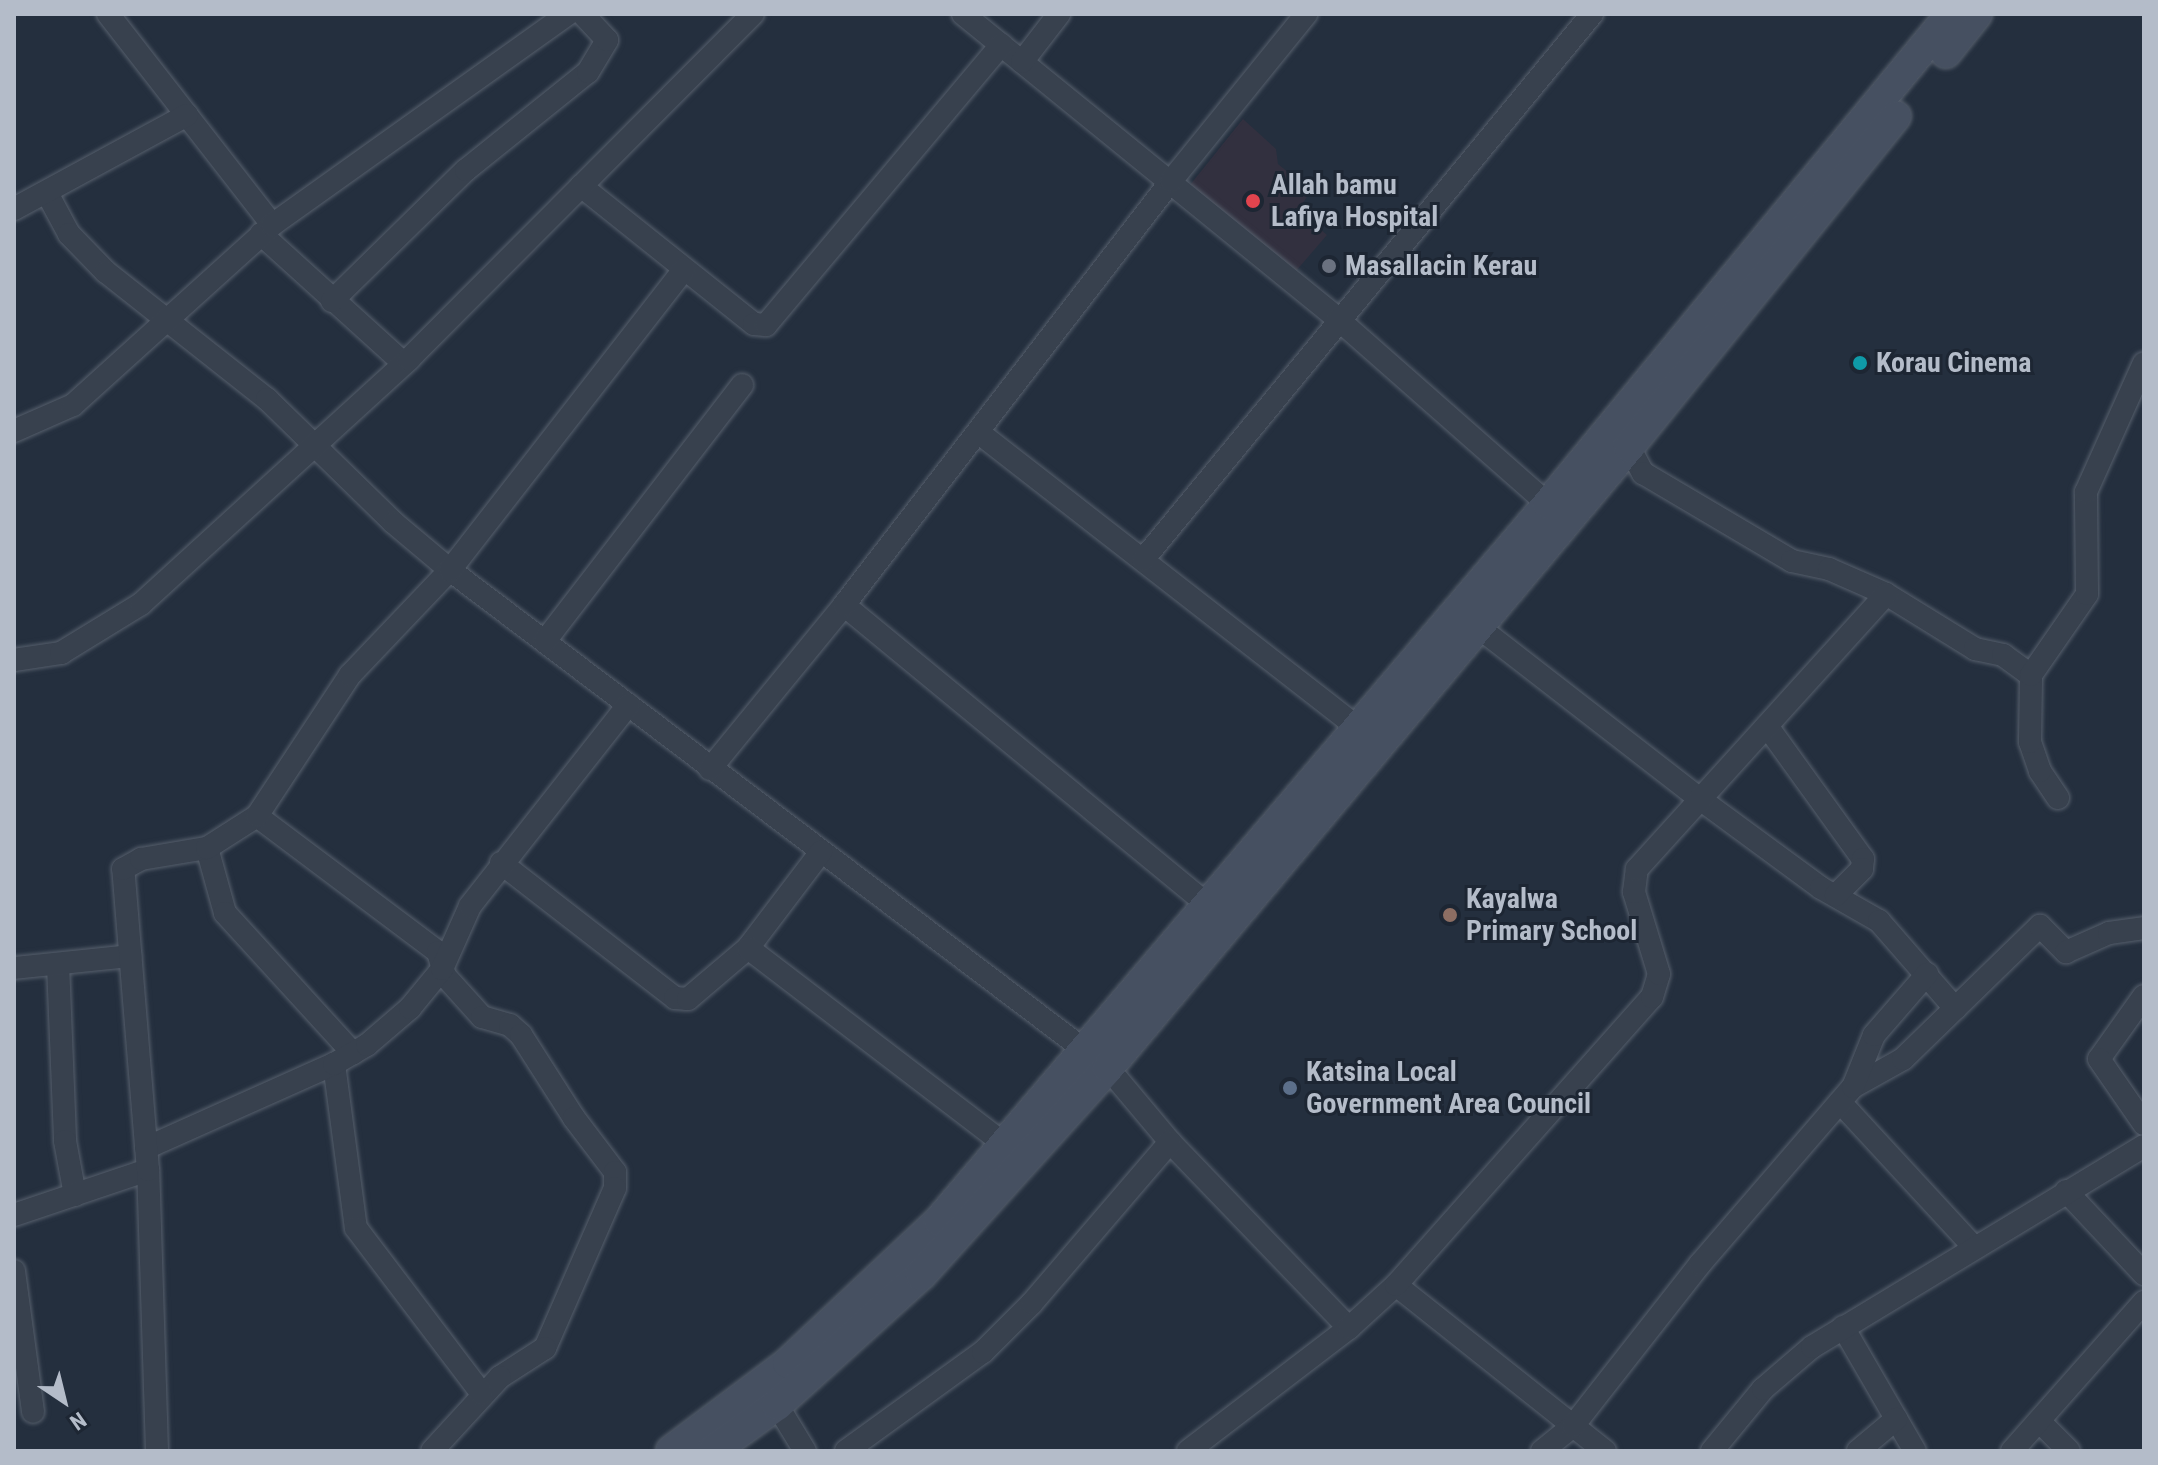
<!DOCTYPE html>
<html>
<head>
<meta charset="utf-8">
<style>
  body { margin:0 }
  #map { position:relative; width:2158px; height:1465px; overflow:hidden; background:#242f3e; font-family:"Roboto Condensed",sans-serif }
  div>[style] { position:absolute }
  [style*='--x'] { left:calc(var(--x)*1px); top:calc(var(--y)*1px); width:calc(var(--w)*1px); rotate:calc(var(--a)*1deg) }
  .medical>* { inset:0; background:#32303f }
  .roads { filter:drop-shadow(0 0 2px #565f6c) drop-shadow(0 0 2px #565f6c) }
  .minor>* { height:22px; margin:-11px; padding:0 11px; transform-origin:11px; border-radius:11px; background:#38414e }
  .secondary>* { height:30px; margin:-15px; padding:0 15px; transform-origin:15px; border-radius:15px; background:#465061 }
  .dots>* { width:22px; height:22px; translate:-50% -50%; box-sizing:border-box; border:4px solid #1d2633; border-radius:50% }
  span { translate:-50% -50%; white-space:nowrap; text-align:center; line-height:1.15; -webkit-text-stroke:6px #1d2633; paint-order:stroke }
  .poi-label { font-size:28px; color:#b4bcc9; font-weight:700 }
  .left { translate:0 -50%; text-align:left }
  .frame { position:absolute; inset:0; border:16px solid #b4bcc9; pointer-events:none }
  .north { position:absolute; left:24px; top:1361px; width:80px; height:80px; -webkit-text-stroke:6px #1d2633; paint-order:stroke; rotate:145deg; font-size:22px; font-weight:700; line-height:32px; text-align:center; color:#b4bcc9 }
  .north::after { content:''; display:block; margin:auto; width:28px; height:36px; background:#b4bcc9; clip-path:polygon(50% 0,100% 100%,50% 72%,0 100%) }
</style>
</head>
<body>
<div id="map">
  <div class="medical">
    <i style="clip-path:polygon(1243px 119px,1276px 149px,1278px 164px,1311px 191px,1298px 210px,1327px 235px,1296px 271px,1186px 190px)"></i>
  </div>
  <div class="roads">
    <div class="minor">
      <i style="--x:108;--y:14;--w:267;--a:52.1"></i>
      <i style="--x:963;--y:14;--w:485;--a:39.1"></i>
      <i style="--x:1339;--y:320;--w:278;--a:41.4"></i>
      <i style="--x:1022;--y:62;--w:61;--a:-52.4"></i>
      <i style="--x:581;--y:186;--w:221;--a:38.6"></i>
      <i style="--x:754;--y:324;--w:12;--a:5"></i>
      <i style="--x:766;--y:325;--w:366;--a:-50"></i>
      <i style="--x:47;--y:193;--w:47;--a:61.8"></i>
      <i style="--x:69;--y:234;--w:53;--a:45.8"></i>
      <i style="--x:106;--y:272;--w:205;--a:38.3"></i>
      <i style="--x:267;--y:399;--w:177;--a:44.3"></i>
      <i style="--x:394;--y:523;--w:73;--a:40"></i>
      <i style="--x:450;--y:570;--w:799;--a:37.11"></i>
      <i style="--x:14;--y:209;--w:197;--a:-28.5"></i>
      <i style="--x:261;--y:234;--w:190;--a:42.2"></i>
      <i style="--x:332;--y:301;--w:187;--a:-44.4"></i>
      <i style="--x:466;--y:170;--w:156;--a:-38.8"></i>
      <i style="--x:588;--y:72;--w:37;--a:-59"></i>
      <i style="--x:607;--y:40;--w:35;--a:-133"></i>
      <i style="--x:14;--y:431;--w:64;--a:-23.8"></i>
      <i style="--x:73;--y:405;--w:268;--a:-42.1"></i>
      <i style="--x:272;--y:225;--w:364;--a:-35.5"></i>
      <i style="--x:978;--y:432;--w:480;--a:37.9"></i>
      <i style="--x:1629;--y:447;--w:30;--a:62"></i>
      <i style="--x:1643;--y:473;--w:173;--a:30.6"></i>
      <i style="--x:1792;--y:561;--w:38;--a:12"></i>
      <i style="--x:1829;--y:569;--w:62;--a:23.7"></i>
      <i style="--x:1886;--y:594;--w:105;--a:31.7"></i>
      <i style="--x:1975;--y:649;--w:29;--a:12"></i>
      <i style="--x:2003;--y:655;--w:34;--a:36"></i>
      <i style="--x:1143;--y:560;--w:707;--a:-50.57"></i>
      <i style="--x:844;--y:605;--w:473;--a:39.5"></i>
      <i style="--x:1477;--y:626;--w:282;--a:37.8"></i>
      <i style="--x:1700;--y:799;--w:150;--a:36.3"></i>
      <i style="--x:1821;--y:888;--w:67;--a:29.6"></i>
      <i style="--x:1879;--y:921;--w:116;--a:48.9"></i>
      <i style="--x:545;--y:641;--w:323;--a:-52.4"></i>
      <i style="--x:14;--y:660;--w:48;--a:-8.5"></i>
      <i style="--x:61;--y:653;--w:94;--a:-31.5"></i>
      <i style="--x:141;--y:604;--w:363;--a:-42.4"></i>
      <i style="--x:409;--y:359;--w:487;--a:-45.1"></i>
      <i style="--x:1767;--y:726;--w:164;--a:54.2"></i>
      <i style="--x:1863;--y:859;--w:10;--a:96"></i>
      <i style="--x:1862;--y:869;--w:37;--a:135"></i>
      <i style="--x:710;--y:769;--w:212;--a:-50.7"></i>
      <i style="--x:844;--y:605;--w:535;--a:-52.36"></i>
      <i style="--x:1171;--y:181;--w:215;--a:-51"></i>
      <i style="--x:2058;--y:798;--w:32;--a:-124"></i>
      <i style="--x:2040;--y:771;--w:31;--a:-109"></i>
      <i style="--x:2030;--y:742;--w:67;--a:-89.1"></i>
      <i style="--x:2031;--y:675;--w:98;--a:-55.3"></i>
      <i style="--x:2087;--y:594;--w:102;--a:-90.6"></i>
      <i style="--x:2086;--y:492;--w:141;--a:-65.8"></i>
      <i style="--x:257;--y:816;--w:226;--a:36.9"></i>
      <i style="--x:438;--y:952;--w:25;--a:74"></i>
      <i style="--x:445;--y:976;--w:55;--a:47.9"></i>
      <i style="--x:482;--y:1017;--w:29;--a:16"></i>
      <i style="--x:510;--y:1025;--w:15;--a:42"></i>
      <i style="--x:521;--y:1035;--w:98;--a:57.4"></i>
      <i style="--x:574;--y:1118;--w:68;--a:52.8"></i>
      <i style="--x:615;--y:1172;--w:16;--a:90"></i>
      <i style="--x:615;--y:1188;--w:175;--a:113.6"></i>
      <i style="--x:545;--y:1348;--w:54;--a:147.2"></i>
      <i style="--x:500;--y:1377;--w:100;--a:132.6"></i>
      <i style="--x:207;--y:848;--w:67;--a:74.5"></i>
      <i style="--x:225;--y:913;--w:190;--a:47.6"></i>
      <i style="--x:501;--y:863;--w:220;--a:37.8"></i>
      <i style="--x:675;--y:998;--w:13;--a:4"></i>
      <i style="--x:688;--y:999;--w:79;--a:-40.4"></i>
      <i style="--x:748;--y:948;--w:121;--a:-52.8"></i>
      <i style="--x:748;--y:948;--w:322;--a:37.4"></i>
      <i style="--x:58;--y:964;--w:177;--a:87.7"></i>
      <i style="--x:65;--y:1141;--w:55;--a:79.5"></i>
      <i style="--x:14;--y:968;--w:117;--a:-5.9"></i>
      <i style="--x:2144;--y:996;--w:77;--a:125.5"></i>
      <i style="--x:2099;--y:1059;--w:79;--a:55.3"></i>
      <i style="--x:334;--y:1064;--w:165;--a:82.4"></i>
      <i style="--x:356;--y:1228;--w:208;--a:52.8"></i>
      <i style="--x:1108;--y:1068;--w:97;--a:50"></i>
      <i style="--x:1170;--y:1142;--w:258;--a:46.1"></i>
      <i style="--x:1853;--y:1087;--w:57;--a:-29.2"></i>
      <i style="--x:1903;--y:1059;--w:191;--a:-44.2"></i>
      <i style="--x:2040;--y:926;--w:37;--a:45"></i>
      <i style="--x:2066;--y:952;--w:47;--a:-23.8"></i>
      <i style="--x:2109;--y:933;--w:35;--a:-8"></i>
      <i style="--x:1840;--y:1102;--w:196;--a:47.3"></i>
      <i style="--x:146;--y:1148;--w:206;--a:-24.1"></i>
      <i style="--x:334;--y:1064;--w:38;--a:-30"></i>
      <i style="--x:367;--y:1045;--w:57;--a:-40.7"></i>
      <i style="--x:410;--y:1008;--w:50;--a:-50.6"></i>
      <i style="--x:442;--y:969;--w:69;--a:-66"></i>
      <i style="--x:470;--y:906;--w:256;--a:-51.8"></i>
      <i style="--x:2066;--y:1191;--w:114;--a:46.8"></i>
      <i style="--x:14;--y:1215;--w:141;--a:-18.6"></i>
      <i style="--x:14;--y:1271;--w:142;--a:82.3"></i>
      <i style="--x:1396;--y:1285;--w:267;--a:38.5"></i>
      <i style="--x:1843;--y:1327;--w:143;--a:59.9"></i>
      <i style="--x:777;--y:1405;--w:54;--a:58.7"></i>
      <i style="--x:2039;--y:1421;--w:42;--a:45"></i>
      <i style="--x:157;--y:1451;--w:281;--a:-91.8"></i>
      <i style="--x:148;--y:1170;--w:302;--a:-94.7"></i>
      <i style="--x:123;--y:869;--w:21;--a:-29"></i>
      <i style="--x:141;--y:859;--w:67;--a:-9.5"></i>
      <i style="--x:207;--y:848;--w:59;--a:-32.6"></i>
      <i style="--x:257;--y:816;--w:169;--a:-56.6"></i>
      <i style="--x:350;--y:675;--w:145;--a:-46.4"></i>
      <i style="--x:450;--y:570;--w:381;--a:-52.1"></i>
      <i style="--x:846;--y:1451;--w:169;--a:-35.9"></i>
      <i style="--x:983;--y:1352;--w:69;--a:-45"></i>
      <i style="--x:1032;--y:1303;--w:212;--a:-49.4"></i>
      <i style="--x:1188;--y:1451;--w:203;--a:-37.4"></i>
      <i style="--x:1349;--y:1328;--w:64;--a:-42.5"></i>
      <i style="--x:1396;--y:1285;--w:385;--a:-48.4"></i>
      <i style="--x:1652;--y:997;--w:24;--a:-73"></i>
      <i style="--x:1659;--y:974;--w:86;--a:-107"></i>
      <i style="--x:1634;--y:892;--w:23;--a:-83"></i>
      <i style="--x:1637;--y:869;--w:371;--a:-47.8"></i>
      <i style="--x:1542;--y:1451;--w:40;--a:-39"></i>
      <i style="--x:1573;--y:1426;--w:206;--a:-51.9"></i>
      <i style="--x:1700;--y:1264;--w:234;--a:-49.2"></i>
      <i style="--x:1853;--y:1087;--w:56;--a:-68"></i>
      <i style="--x:1874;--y:1035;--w:81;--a:-49"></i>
      <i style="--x:1712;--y:1451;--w:80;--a:-50.6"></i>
      <i style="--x:1763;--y:1389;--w:65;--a:-40.6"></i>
      <i style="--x:1812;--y:1347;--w:388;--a:-31.2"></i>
      <i style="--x:1858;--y:1451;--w:50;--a:-40.1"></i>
      <i style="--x:2012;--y:1451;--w:199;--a:-48.5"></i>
    </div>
    <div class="secondary">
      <i style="--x:1946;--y:53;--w:50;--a:-51.5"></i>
      <i style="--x:671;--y:1451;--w:146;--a:-36.9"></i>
      <i style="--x:788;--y:1363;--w:207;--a:-43.2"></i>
      <i style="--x:939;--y:1221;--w:941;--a:-49.66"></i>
      <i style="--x:1548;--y:504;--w:634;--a:-50.56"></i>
      <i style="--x:713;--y:1451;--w:79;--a:-35.7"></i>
      <i style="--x:777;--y:1405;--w:194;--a:-42.1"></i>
      <i style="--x:921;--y:1275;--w:279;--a:-47.9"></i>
      <i style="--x:1108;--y:1068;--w:811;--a:-50"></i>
      <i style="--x:1629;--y:447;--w:425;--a:-51.1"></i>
    </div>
  </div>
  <div class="dots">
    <i style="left:1253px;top:201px;background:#e0444e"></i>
    <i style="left:1329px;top:266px;background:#6b7280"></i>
    <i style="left:1860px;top:363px;background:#0f9aa8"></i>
    <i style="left:1450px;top:915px;background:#8d6e63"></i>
    <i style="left:1290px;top:1088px;background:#5c6f8a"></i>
  </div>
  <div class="poi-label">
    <span class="left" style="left:1271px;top:201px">Allah bamu<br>Lafiya Hospital</span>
    <span class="left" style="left:1345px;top:266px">Masallacin Kerau</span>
    <span class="left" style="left:1876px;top:363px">Korau Cinema</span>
    <span class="left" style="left:1466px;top:915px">Kayalwa<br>Primary School</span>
    <span class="left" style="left:1306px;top:1088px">Katsina Local<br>Government Area Council</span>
  </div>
  <div class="frame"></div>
  <div class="north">N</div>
</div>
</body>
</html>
